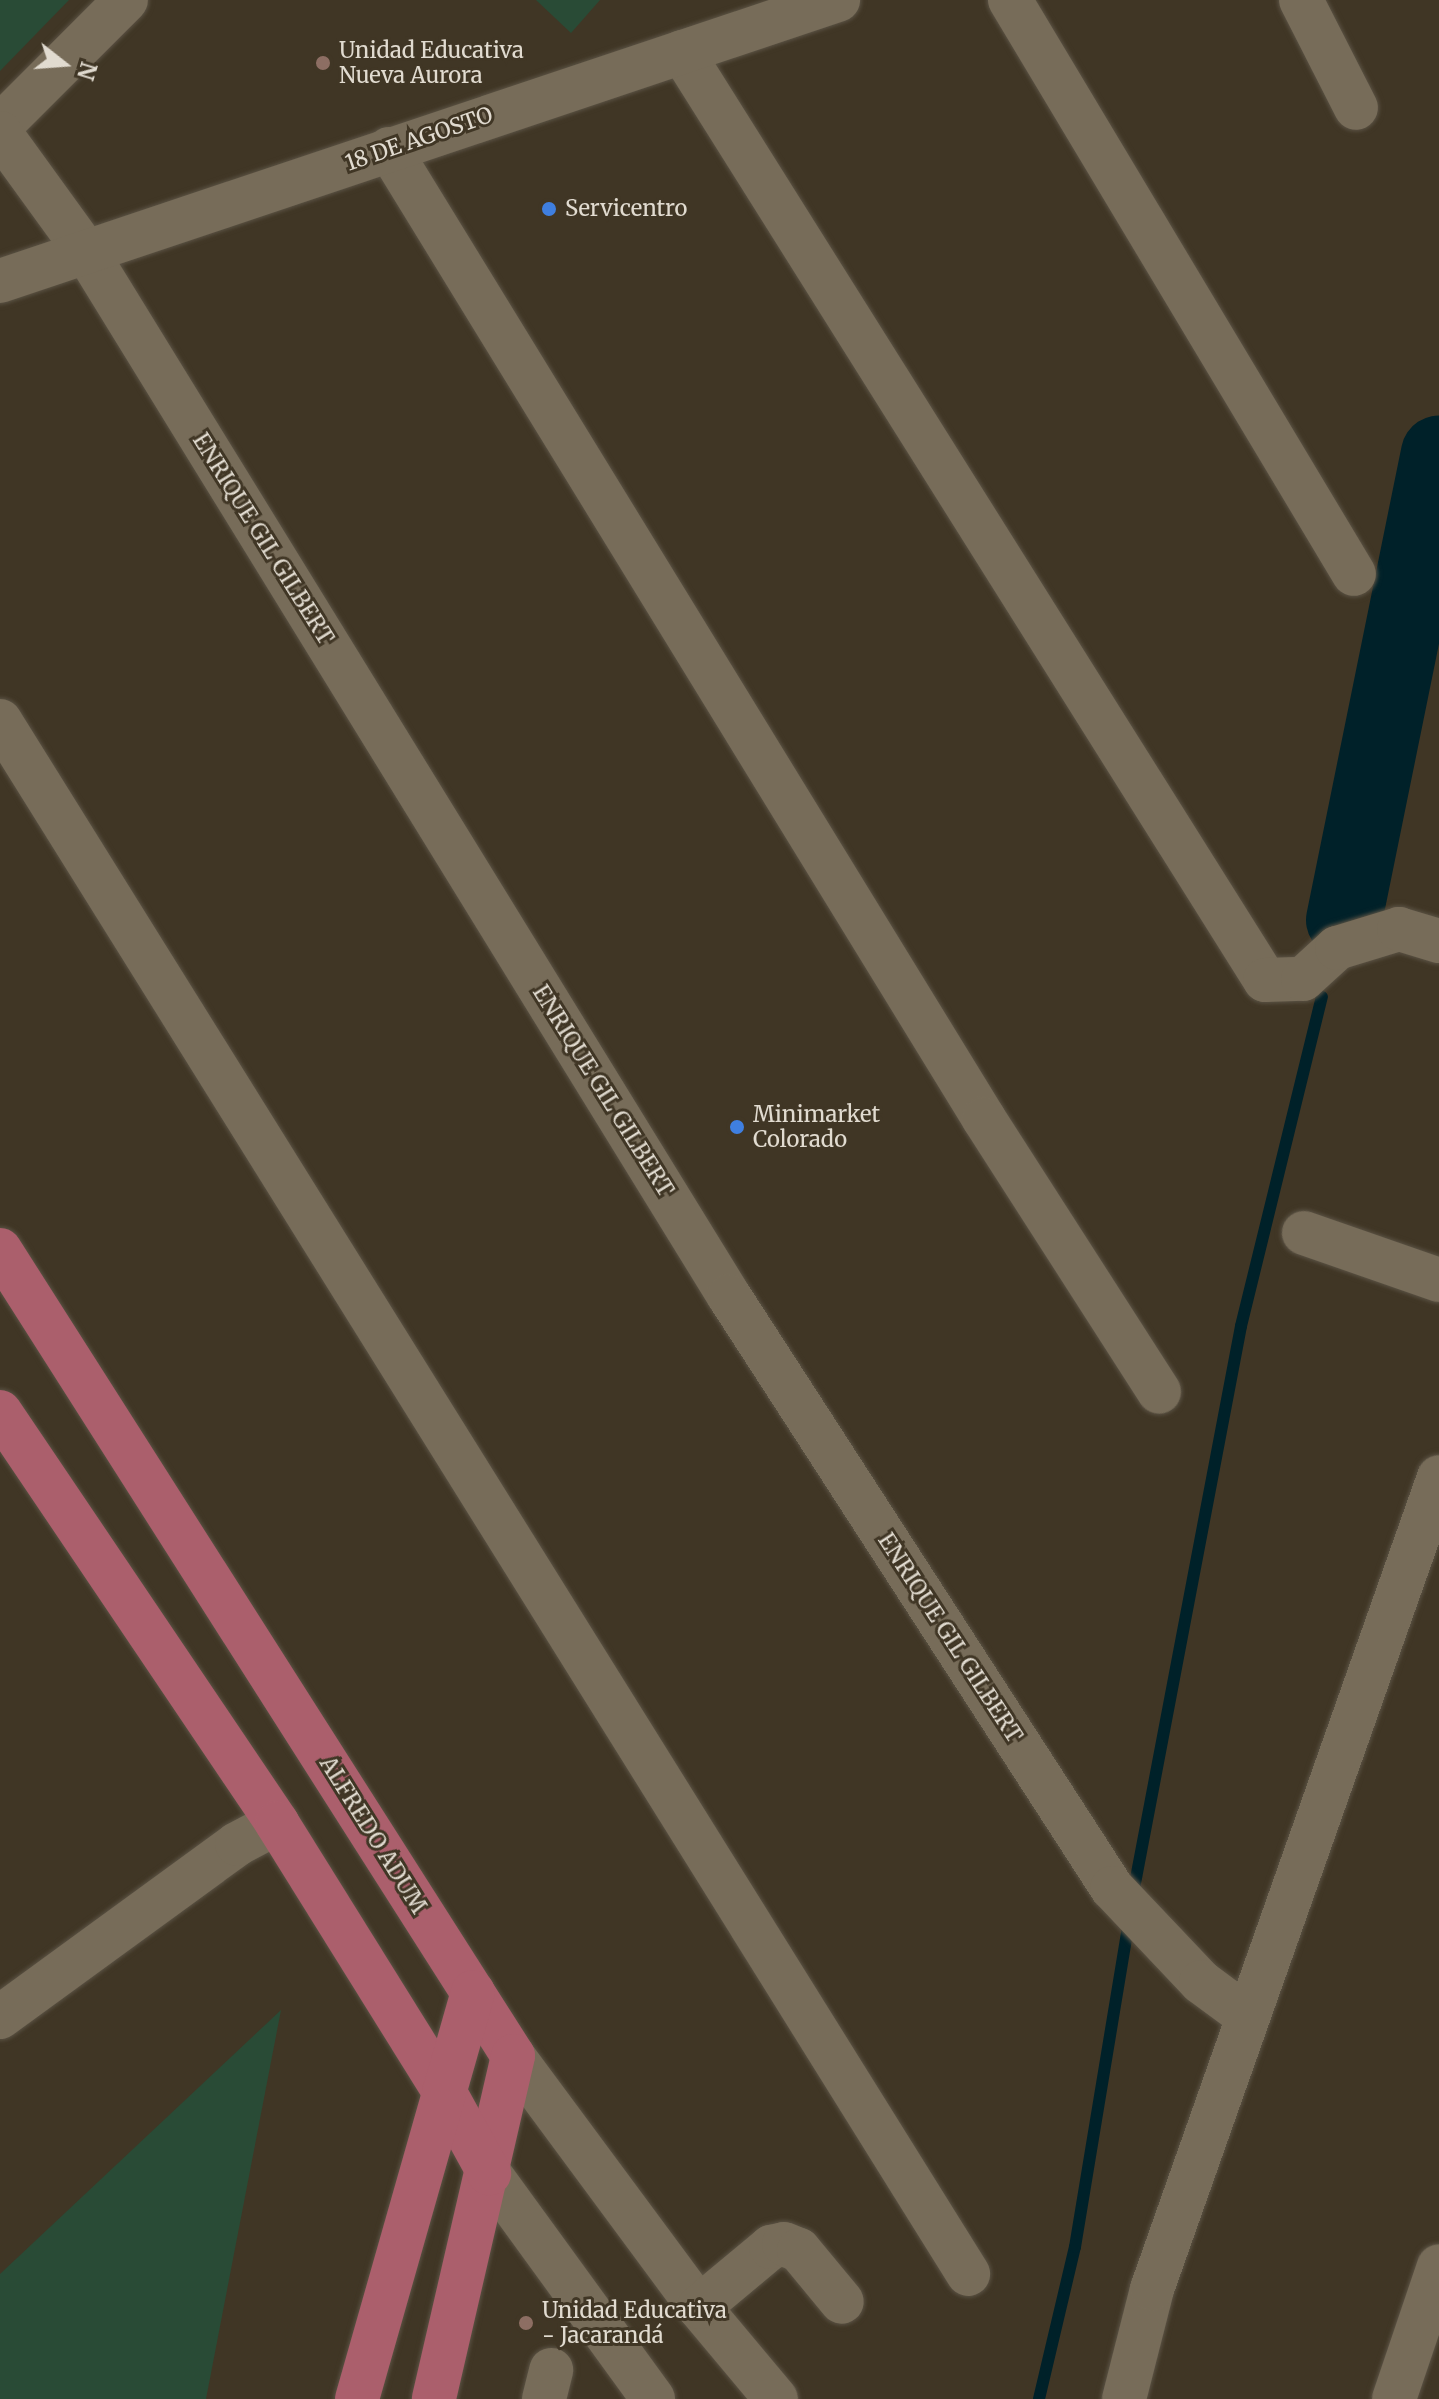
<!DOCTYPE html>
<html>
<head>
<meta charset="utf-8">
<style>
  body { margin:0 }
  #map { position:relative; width:1439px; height:2399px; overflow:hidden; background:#403625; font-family:Merriweather,serif }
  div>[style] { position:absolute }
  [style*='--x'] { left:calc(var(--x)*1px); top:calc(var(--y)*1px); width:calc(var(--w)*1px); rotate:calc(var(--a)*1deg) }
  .green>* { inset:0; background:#294b36 }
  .stream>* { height:12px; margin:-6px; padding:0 6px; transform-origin:6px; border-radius:6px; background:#002129 }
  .river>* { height:76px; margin:-38px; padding:0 38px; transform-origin:38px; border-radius:38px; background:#002129 }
  .roads { filter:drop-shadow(0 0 2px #5a5244) drop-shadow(0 0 2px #5a5244) }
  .minor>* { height:44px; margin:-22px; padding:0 22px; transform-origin:22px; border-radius:22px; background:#776c59 }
  .major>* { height:44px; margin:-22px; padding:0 22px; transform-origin:22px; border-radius:22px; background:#ab5f6c }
  .dots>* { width:22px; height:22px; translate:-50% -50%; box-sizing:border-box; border:4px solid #403625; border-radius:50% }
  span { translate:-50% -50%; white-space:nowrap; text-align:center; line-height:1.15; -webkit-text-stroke:6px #403625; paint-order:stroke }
  .poi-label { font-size:22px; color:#e1dbd0 }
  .left { translate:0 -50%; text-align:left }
  .street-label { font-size:22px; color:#e1dbd0 }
  .north { position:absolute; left:24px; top:24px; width:80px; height:80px; -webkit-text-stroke:6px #403625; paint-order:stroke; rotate:107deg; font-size:22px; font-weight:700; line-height:32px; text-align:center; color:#e1dbd0 }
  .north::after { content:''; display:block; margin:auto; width:28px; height:36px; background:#e1dbd0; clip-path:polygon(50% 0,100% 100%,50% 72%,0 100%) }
</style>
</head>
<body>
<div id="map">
  <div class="green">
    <i style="clip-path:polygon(0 0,69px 0,0 71px)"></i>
    <i style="clip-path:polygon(536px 0,600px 0,571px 33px)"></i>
    <i style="clip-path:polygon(281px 2010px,206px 2399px,0 2399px,0 2274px)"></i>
  </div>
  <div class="stream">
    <i style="--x:1133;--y:1894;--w:578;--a:-79.23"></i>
    <i style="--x:1241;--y:1326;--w:339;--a:-76.2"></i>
    <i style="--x:1039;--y:2399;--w:156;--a:-76.7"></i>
    <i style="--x:1075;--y:2247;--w:331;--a:-80.6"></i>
  </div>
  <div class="river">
    <i style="--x:1344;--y:920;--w:476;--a:-78.5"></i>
  </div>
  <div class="roads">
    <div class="minor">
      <i style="--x:1010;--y:0;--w:669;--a:59.07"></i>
      <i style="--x:1301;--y:0;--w:121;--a:63"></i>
      <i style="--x:682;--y:52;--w:1096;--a:57.86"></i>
      <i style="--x:1265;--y:980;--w:38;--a:-2"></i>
      <i style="--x:1303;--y:979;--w:46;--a:-42.4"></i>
      <i style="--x:1337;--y:948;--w:65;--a:-17"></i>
      <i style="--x:1399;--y:929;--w:42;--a:16.7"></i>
      <i style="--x:0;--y:126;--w:178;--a:-45"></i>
      <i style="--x:0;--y:133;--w:148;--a:54.1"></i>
      <i style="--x:87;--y:253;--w:1225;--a:58.39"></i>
      <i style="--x:729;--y:1296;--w:705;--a:57.1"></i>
      <i style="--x:1112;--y:1888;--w:129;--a:46.6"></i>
      <i style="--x:1201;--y:1982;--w:57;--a:36.5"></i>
      <i style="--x:389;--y:149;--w:1138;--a:58.47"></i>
      <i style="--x:984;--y:1119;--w:324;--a:57.3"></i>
      <i style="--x:0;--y:281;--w:884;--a:-18.54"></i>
      <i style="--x:0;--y:721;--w:1830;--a:58.06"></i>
      <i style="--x:1304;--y:1233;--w:143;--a:19.2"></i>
      <i style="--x:0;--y:2017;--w:293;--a:-36.1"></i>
      <i style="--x:237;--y:1844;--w:45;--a:-27.7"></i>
      <i style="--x:513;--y:2056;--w:312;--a:53.5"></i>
      <i style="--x:699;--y:2307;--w:120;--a:50.1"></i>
      <i style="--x:489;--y:2173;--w:279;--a:54"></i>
      <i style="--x:699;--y:2307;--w:94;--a:-39.8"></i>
      <i style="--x:771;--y:2247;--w:13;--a:-13"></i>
      <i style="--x:784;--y:2244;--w:16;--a:22"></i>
      <i style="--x:799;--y:2250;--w:67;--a:50.4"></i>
      <i style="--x:544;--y:2399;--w:30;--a:-76"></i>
      <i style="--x:1124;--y:2399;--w:114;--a:-75.7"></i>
      <i style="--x:1152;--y:2289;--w:861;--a:-70.53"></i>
      <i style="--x:1394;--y:2399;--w:140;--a:-71.3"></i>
    </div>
    <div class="major">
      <i style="--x:0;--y:1250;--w:955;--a:57.52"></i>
      <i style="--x:513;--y:2056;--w:352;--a:103"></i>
      <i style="--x:0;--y:1412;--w:496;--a:56"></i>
      <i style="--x:277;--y:1823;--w:316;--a:58.1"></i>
      <i style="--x:444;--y:2091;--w:94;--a:61.2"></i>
      <i style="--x:357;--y:2399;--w:423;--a:-74.1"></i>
    </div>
  </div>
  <div class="dots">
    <i style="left:323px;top:63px;background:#8d6e63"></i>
    <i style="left:549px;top:209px;background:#3f7fe0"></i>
    <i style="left:737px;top:1127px;background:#3f7fe0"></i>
    <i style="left:526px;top:2323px;background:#8d6e63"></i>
  </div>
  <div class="poi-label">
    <span class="left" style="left:339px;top:63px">Unidad Educativa<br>Nueva Aurora</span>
    <span class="left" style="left:565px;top:209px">Servicentro</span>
    <span class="left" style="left:753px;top:1127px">Minimarket<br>Colorado</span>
    <span class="left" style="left:542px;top:2323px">Unidad Educativa<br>- Jacarandá</span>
  </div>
  <div class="street-label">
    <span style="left:419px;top:139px;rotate:-19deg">18 DE AGOSTO</span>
    <span style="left:263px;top:539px;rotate:58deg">ENRIQUE GIL GILBERT</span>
    <span style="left:603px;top:1091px;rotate:58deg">ENRIQUE GIL GILBERT</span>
    <span style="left:950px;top:1638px;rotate:57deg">ENRIQUE GIL GILBERT</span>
    <span style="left:373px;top:1835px;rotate:58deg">ALFREDO ADUM</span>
  </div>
  <div class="north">N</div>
</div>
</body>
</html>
